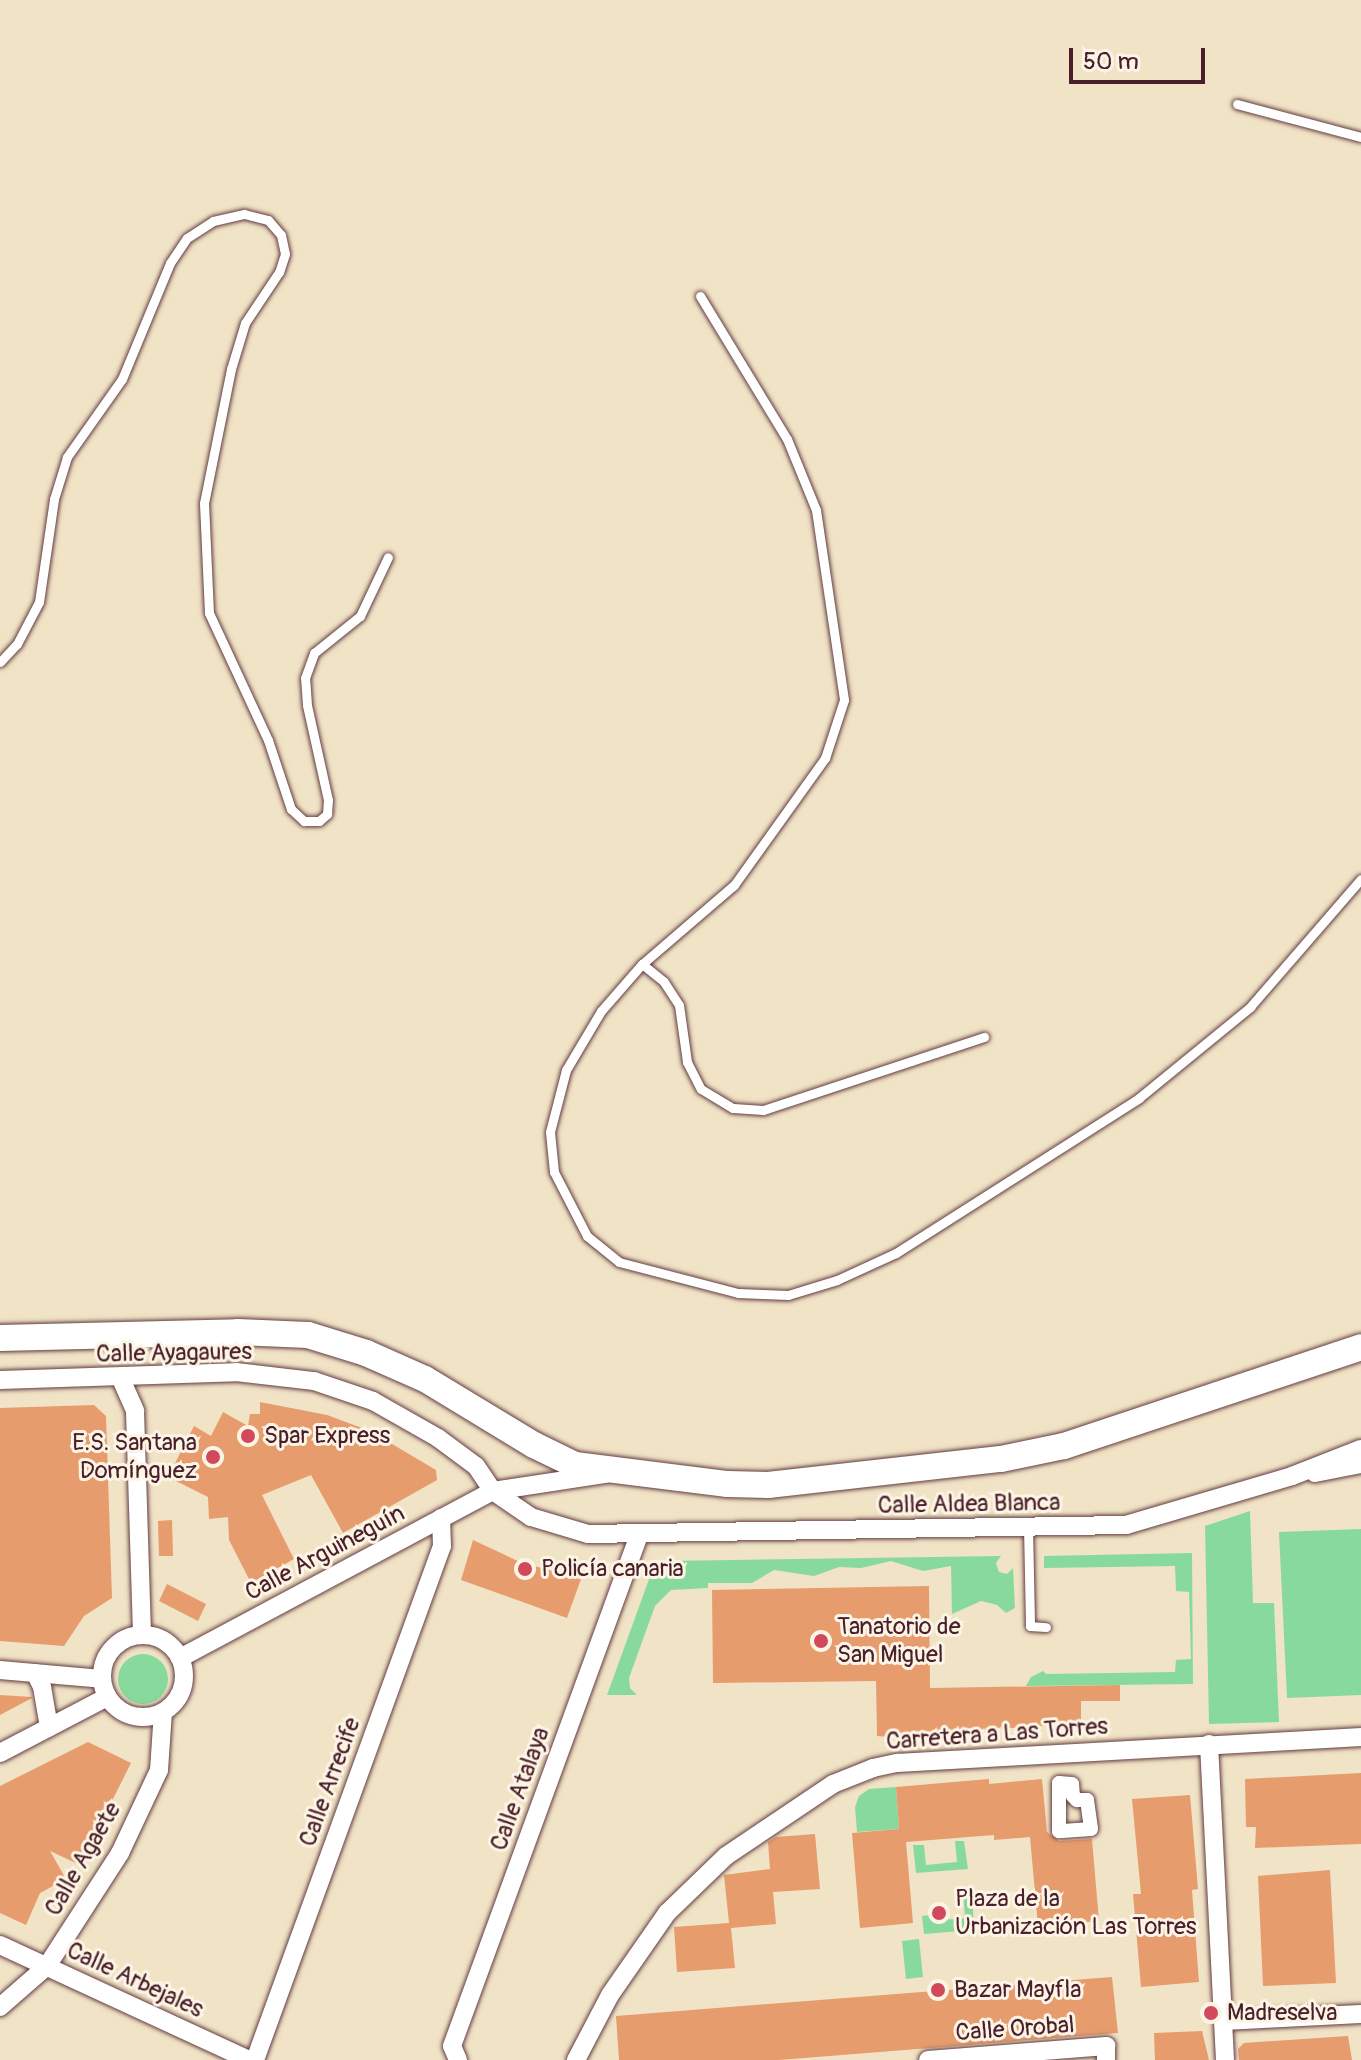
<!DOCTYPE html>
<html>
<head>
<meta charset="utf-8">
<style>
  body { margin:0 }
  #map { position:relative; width:1361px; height:2060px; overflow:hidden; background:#f1e3c5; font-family:Pangolin,sans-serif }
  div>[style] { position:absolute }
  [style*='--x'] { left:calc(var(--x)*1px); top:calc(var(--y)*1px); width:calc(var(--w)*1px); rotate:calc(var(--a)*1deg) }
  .green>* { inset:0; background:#88da9c }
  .round { border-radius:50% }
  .building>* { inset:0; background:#e79c6e }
  .roads { filter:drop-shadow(0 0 2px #633c42) drop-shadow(0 0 2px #633c42) }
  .service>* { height:9px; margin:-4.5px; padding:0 4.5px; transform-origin:4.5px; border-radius:4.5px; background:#fff }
  .pedestrian>* { height:14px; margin:-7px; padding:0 7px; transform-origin:7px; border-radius:7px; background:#fff }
  .minor>* { height:18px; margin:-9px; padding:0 9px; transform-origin:9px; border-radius:9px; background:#fff }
  .minor>.ring { margin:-9px; padding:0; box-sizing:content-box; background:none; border:18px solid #fff; border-radius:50% }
  .secondary>* { height:26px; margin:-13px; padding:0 13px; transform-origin:13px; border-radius:13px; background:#fff }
  .dots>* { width:22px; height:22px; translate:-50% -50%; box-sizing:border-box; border:4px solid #fcf5e5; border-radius:50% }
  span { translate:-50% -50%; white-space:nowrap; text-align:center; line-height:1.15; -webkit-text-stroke:6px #fcf5e5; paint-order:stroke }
  .street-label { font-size:24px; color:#4a1f2b }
  .poi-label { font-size:24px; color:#4a1f2b }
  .left { translate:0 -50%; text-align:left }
  .right { translate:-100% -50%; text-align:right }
  .scale { position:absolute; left:1069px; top:48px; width:136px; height:36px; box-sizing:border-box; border:4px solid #4a1f2b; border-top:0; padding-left:10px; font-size:24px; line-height:28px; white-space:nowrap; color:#4a1f2b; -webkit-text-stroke:6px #fcf5e5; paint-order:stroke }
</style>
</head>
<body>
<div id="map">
  <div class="green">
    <i style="clip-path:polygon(1250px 1511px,1253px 1603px,1274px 1603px,1279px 1722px,1209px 1724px,1205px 1526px)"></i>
    <i style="clip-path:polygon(1361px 1529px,1361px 1695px,1287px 1698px,1279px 1532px)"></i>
    <i style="clip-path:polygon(1192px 1553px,1193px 1684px,1026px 1686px,1031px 1677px,1043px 1671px,1046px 1674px,1175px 1672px,1176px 1660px,1191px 1659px,1189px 1592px,1176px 1591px,1175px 1566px,1044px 1568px,1044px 1556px)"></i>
    <i style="clip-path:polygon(1001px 1556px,996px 1563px,999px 1572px,1007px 1574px,1013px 1568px,1015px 1608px,1006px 1613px,997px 1605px,981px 1601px,952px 1614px,951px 1566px,923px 1571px,891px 1561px,861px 1568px,839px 1567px,814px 1576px,774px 1570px,752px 1583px,708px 1583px,708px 1588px,671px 1590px,655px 1606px,629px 1678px,630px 1688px,637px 1695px,607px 1695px,652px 1571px,666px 1561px)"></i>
    <i class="round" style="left:118px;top:1654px;width:50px;height:50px"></i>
    <i style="clip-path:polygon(896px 1787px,899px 1829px,857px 1832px,855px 1807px,859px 1796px,869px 1789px)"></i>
    <i style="clip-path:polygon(955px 1841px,964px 1841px,968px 1869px,916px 1873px,913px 1845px,924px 1845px,926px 1865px,957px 1862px)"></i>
    <i style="clip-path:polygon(972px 1892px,974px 1930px,924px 1934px,922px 1916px,930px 1915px,931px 1921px,965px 1918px,963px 1893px)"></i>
    <i style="clip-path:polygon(919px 1939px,923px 1977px,906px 1979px,902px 1941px)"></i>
  </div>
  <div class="building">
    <i style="clip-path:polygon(260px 1402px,327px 1415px,370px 1431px,436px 1470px,437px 1480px,343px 1533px,311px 1475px,262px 1495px,294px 1559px,251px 1583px,229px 1540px,228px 1517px,209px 1519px,208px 1497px,168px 1477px,194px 1426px,211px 1436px,223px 1412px,248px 1426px,250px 1414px,260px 1414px)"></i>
    <i style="clip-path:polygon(94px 1405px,106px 1416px,112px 1598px,84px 1616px,64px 1646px,0 1641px,0 1408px)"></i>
    <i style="clip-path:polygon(172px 1520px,173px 1556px,159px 1556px,158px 1521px)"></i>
    <i style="clip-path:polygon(473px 1540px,520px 1562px,581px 1579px,567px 1618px,461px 1580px)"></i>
    <i style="clip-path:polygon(167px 1584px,206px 1604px,198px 1621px,159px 1601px)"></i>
    <i style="clip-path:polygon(929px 1586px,930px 1688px,1120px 1685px,1120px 1701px,1081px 1701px,1081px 1723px,890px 1737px,877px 1736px,876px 1681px,713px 1683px,712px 1590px)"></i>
    <i style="clip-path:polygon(0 1695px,32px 1697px,32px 1698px,0 1715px)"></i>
    <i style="clip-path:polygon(88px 1742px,131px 1763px,80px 1865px,50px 1851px,66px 1879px,40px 1893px,26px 1925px,0 1913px,0 1786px)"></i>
    <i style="clip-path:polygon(1361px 1773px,1361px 1844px,1255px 1848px,1256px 1827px,1246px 1827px,1245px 1779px)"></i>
    <i style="clip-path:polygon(989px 1779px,989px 1784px,1042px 1779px,1047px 1832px,1059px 1841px,1092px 1839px,1099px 1921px,1038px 1926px,1030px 1837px,994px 1840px,994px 1835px,906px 1842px,913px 1923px,860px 1928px,852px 1833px,899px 1829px,896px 1787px)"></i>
    <i style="clip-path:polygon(1190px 1795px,1198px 1889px,1192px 1890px,1199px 1982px,1141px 1987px,1133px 1894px,1141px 1894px,1132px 1799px)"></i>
    <i style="clip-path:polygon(815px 1834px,820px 1889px,773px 1892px,776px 1924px,731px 1928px,735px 1968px,677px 1972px,674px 1927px,729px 1923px,724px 1875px,770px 1869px,768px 1842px,776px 1837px)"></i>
    <i style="clip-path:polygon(1330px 1870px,1336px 1983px,1263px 1986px,1258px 1876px)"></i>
    <i style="clip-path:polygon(1112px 1977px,1118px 2033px,779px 2060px,619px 2060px,616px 2016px)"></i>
    <i style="clip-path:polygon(1202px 2031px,1209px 2060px,1155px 2060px,1154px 2033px)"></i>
    <i style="clip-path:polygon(1348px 2036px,1352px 2060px,1239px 2060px,1238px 2049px,1244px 2043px)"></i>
  </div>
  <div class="roads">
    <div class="service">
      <i style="--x:1237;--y:104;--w:128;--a:14.9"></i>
      <i style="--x:700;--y:296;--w:167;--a:58.7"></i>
      <i style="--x:787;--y:439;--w:77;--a:67.8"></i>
      <i style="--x:816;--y:510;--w:192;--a:81.6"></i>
      <i style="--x:844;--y:700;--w:61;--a:108.1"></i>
      <i style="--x:825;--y:758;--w:156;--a:125.6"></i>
      <i style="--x:734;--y:885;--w:121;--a:139.3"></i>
      <i style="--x:642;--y:964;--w:62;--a:131.1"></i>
      <i style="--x:601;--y:1011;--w:69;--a:120.7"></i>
      <i style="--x:566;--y:1070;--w:64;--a:104.5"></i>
      <i style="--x:550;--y:1132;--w:40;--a:84.3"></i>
      <i style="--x:554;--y:1172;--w:72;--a:62.7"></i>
      <i style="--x:587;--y:1236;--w:41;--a:39.1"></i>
      <i style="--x:619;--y:1262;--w:123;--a:14.6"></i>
      <i style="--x:738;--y:1293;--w:50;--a:2.3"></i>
      <i style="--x:788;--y:1295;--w:51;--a:-17"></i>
      <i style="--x:837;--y:1280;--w:65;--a:-24.6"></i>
      <i style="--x:896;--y:1253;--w:288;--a:-32.5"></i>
      <i style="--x:1139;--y:1098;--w:144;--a:-39.3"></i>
      <i style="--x:1250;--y:1007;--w:169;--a:-49.1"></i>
      <i style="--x:0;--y:662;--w:25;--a:-47"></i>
      <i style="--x:17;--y:644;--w:47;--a:-62.4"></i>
      <i style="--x:39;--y:602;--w:104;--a:-81.7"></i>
      <i style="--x:54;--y:499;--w:44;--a:-72.8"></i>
      <i style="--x:67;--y:457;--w:95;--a:-54.8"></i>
      <i style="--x:122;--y:379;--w:126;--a:-67.5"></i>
      <i style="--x:170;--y:263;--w:30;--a:-56"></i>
      <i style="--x:187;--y:238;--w:31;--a:-33"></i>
      <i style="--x:213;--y:221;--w:32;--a:-13"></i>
      <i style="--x:244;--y:214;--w:25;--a:14"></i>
      <i style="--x:268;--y:220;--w:20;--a:49"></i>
      <i style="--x:281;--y:235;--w:19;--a:78"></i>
      <i style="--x:285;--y:254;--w:19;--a:108"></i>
      <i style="--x:279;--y:272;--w:61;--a:123.7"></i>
      <i style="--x:245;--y:323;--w:48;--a:106.9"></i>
      <i style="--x:231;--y:369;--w:137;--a:101.4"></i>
      <i style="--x:204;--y:503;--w:110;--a:87.4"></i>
      <i style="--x:209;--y:613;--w:140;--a:65.1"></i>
      <i style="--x:268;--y:740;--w:73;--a:71.6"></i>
      <i style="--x:291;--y:809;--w:18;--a:43"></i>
      <i style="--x:304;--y:821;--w:15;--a:0"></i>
      <i style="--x:319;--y:821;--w:11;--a:-41"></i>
      <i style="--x:327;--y:814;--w:14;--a:-86"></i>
      <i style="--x:328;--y:800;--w:97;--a:-102.5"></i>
      <i style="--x:307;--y:705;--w:27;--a:-94"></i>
      <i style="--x:305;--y:678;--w:27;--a:-70"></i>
      <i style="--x:314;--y:653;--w:59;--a:-38.8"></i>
      <i style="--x:360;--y:616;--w:65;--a:-64.6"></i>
      <i style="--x:642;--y:964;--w:28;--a:39"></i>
      <i style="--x:664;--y:982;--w:27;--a:57"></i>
      <i style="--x:679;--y:1005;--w:58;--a:82"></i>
      <i style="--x:687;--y:1062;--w:30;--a:63"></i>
      <i style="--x:701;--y:1089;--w:37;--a:31"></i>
      <i style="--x:733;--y:1108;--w:30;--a:4"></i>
      <i style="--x:763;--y:1110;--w:233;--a:-18.3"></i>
      <i style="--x:1028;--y:1527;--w:99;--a:88.8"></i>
      <i style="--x:1030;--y:1626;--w:16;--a:4"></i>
    </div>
    <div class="pedestrian">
      <i style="--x:1059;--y:1783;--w:13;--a:4"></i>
      <i style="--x:1072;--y:1784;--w:12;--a:85"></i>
      <i style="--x:1073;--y:1796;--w:6;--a:45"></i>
      <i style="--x:1077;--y:1800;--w:10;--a:0"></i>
      <i style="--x:1087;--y:1800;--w:29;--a:82"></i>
      <i style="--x:1091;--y:1829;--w:32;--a:176"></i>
      <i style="--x:1059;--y:1831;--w:48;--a:-90"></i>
    </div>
    <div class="minor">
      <i style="--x:121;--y:1379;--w:35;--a:66"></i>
      <i style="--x:135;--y:1411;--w:224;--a:88.2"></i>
      <i style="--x:0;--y:1380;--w:236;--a:-1.9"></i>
      <i style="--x:236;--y:1372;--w:79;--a:6.6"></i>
      <i style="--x:314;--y:1381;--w:62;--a:18.7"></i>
      <i style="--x:373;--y:1401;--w:75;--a:29.6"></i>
      <i style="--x:438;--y:1438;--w:47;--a:36.4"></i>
      <i style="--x:476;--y:1466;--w:30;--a:56"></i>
      <i style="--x:493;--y:1491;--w:46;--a:34.4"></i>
      <i style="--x:531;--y:1517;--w:59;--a:16.6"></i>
      <i style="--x:588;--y:1534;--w:538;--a:-0.96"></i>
      <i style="--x:1126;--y:1525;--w:173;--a:-16.4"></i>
      <i style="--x:1292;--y:1476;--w:74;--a:-21.4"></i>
      <i style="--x:1315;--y:1473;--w:47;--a:-11.1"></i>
      <i class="ring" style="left:102px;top:1635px;width:64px;height:64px"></i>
      <i style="--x:180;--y:1658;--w:355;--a:-28.1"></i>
      <i style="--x:493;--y:1491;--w:114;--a:-8.6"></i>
      <i style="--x:0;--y:1670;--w:102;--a:5"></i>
      <i style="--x:35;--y:1673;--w:16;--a:63"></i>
      <i style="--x:42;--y:1687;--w:41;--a:80.1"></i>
      <i style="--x:1209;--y:1744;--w:316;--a:87.1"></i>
      <i style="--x:0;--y:1753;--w:121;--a:-27.6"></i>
      <i style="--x:0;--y:1945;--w:274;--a:24.8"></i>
      <i style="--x:0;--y:2007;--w:62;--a:-41.1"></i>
      <i style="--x:47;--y:1966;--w:135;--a:-57.1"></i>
      <i style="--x:120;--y:1853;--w:92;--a:-64.8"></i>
      <i style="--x:159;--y:1770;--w:58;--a:-86.1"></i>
      <i style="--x:1223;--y:2021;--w:138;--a:-2.9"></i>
      <i style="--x:255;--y:2060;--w:547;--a:-70.01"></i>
      <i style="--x:442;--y:1546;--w:28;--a:-92"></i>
      <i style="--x:458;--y:2060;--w:15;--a:-113"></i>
      <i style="--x:452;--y:2046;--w:544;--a:-69.9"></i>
      <i style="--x:576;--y:2060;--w:73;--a:-62.4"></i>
      <i style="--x:610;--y:1995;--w:100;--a:-55.2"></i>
      <i style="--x:667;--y:1913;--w:82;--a:-44"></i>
      <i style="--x:726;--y:1856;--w:129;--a:-33.9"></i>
      <i style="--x:833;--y:1784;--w:43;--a:-21.8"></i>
      <i style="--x:873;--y:1768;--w:25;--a:-12"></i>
      <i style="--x:897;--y:1763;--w:465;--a:-3.2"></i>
      <i style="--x:928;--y:2060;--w:179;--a:-4.5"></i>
      <i style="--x:1106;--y:2046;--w:14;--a:90"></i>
    </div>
    <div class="secondary">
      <i style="--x:0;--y:1338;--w:238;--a:-1.4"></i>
      <i style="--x:238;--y:1332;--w:70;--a:2.5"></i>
      <i style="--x:308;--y:1335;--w:61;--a:17.2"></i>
      <i style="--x:366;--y:1353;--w:64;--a:23.8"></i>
      <i style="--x:425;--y:1379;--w:127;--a:31.2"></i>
      <i style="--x:534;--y:1445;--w:46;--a:26"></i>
      <i style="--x:575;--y:1465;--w:154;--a:7.1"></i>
      <i style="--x:728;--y:1484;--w:40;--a:1.4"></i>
      <i style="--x:768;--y:1485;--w:234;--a:-6.4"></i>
      <i style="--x:1001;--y:1459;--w:64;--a:-11.7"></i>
      <i style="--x:1064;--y:1446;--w:313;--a:-18.4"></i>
    </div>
  </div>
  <div class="dots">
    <i style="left:248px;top:1436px;background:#d1495b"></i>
    <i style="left:213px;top:1457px;background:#d1495b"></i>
    <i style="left:525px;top:1569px;background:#d1495b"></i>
    <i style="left:821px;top:1641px;background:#d1495b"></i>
    <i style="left:939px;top:1913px;background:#d1495b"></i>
    <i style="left:938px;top:1990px;background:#d1495b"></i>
    <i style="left:1211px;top:2013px;background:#d1495b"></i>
  </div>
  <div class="street-label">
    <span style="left:174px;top:1353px;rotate:-1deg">Calle Ayagaures</span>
    <span style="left:969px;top:1504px;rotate:-1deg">Calle Aldea Blanca</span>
    <span style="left:325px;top:1553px;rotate:-28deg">Calle Arguineguín</span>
    <span style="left:997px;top:1734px;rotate:-4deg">Carretera a Las Torres</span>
    <span style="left:330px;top:1782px;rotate:-70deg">Calle Arrecife</span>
    <span style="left:520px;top:1789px;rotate:-70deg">Calle Atalaya</span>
    <span style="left:83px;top:1859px;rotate:-60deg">Calle Agaete</span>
    <span style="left:135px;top:1980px;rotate:25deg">Calle Arbejales</span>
    <span style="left:1015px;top:2029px;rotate:-4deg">Calle Orobal</span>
  </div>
  <div class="poi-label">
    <span class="left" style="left:264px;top:1436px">Spar Express</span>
    <span class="right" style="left:197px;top:1457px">E.S. Santana<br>Domínguez</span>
    <span class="left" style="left:541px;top:1569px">Policía canaria</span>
    <span class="left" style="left:837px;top:1641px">Tanatorio de<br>San Miguel</span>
    <span class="left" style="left:955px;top:1913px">Plaza de la<br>Urbanización Las Torres</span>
    <span class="left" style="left:954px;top:1990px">Bazar Mayfla</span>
    <span class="left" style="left:1227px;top:2013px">Madreselva</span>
  </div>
  <div class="scale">50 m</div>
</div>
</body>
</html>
